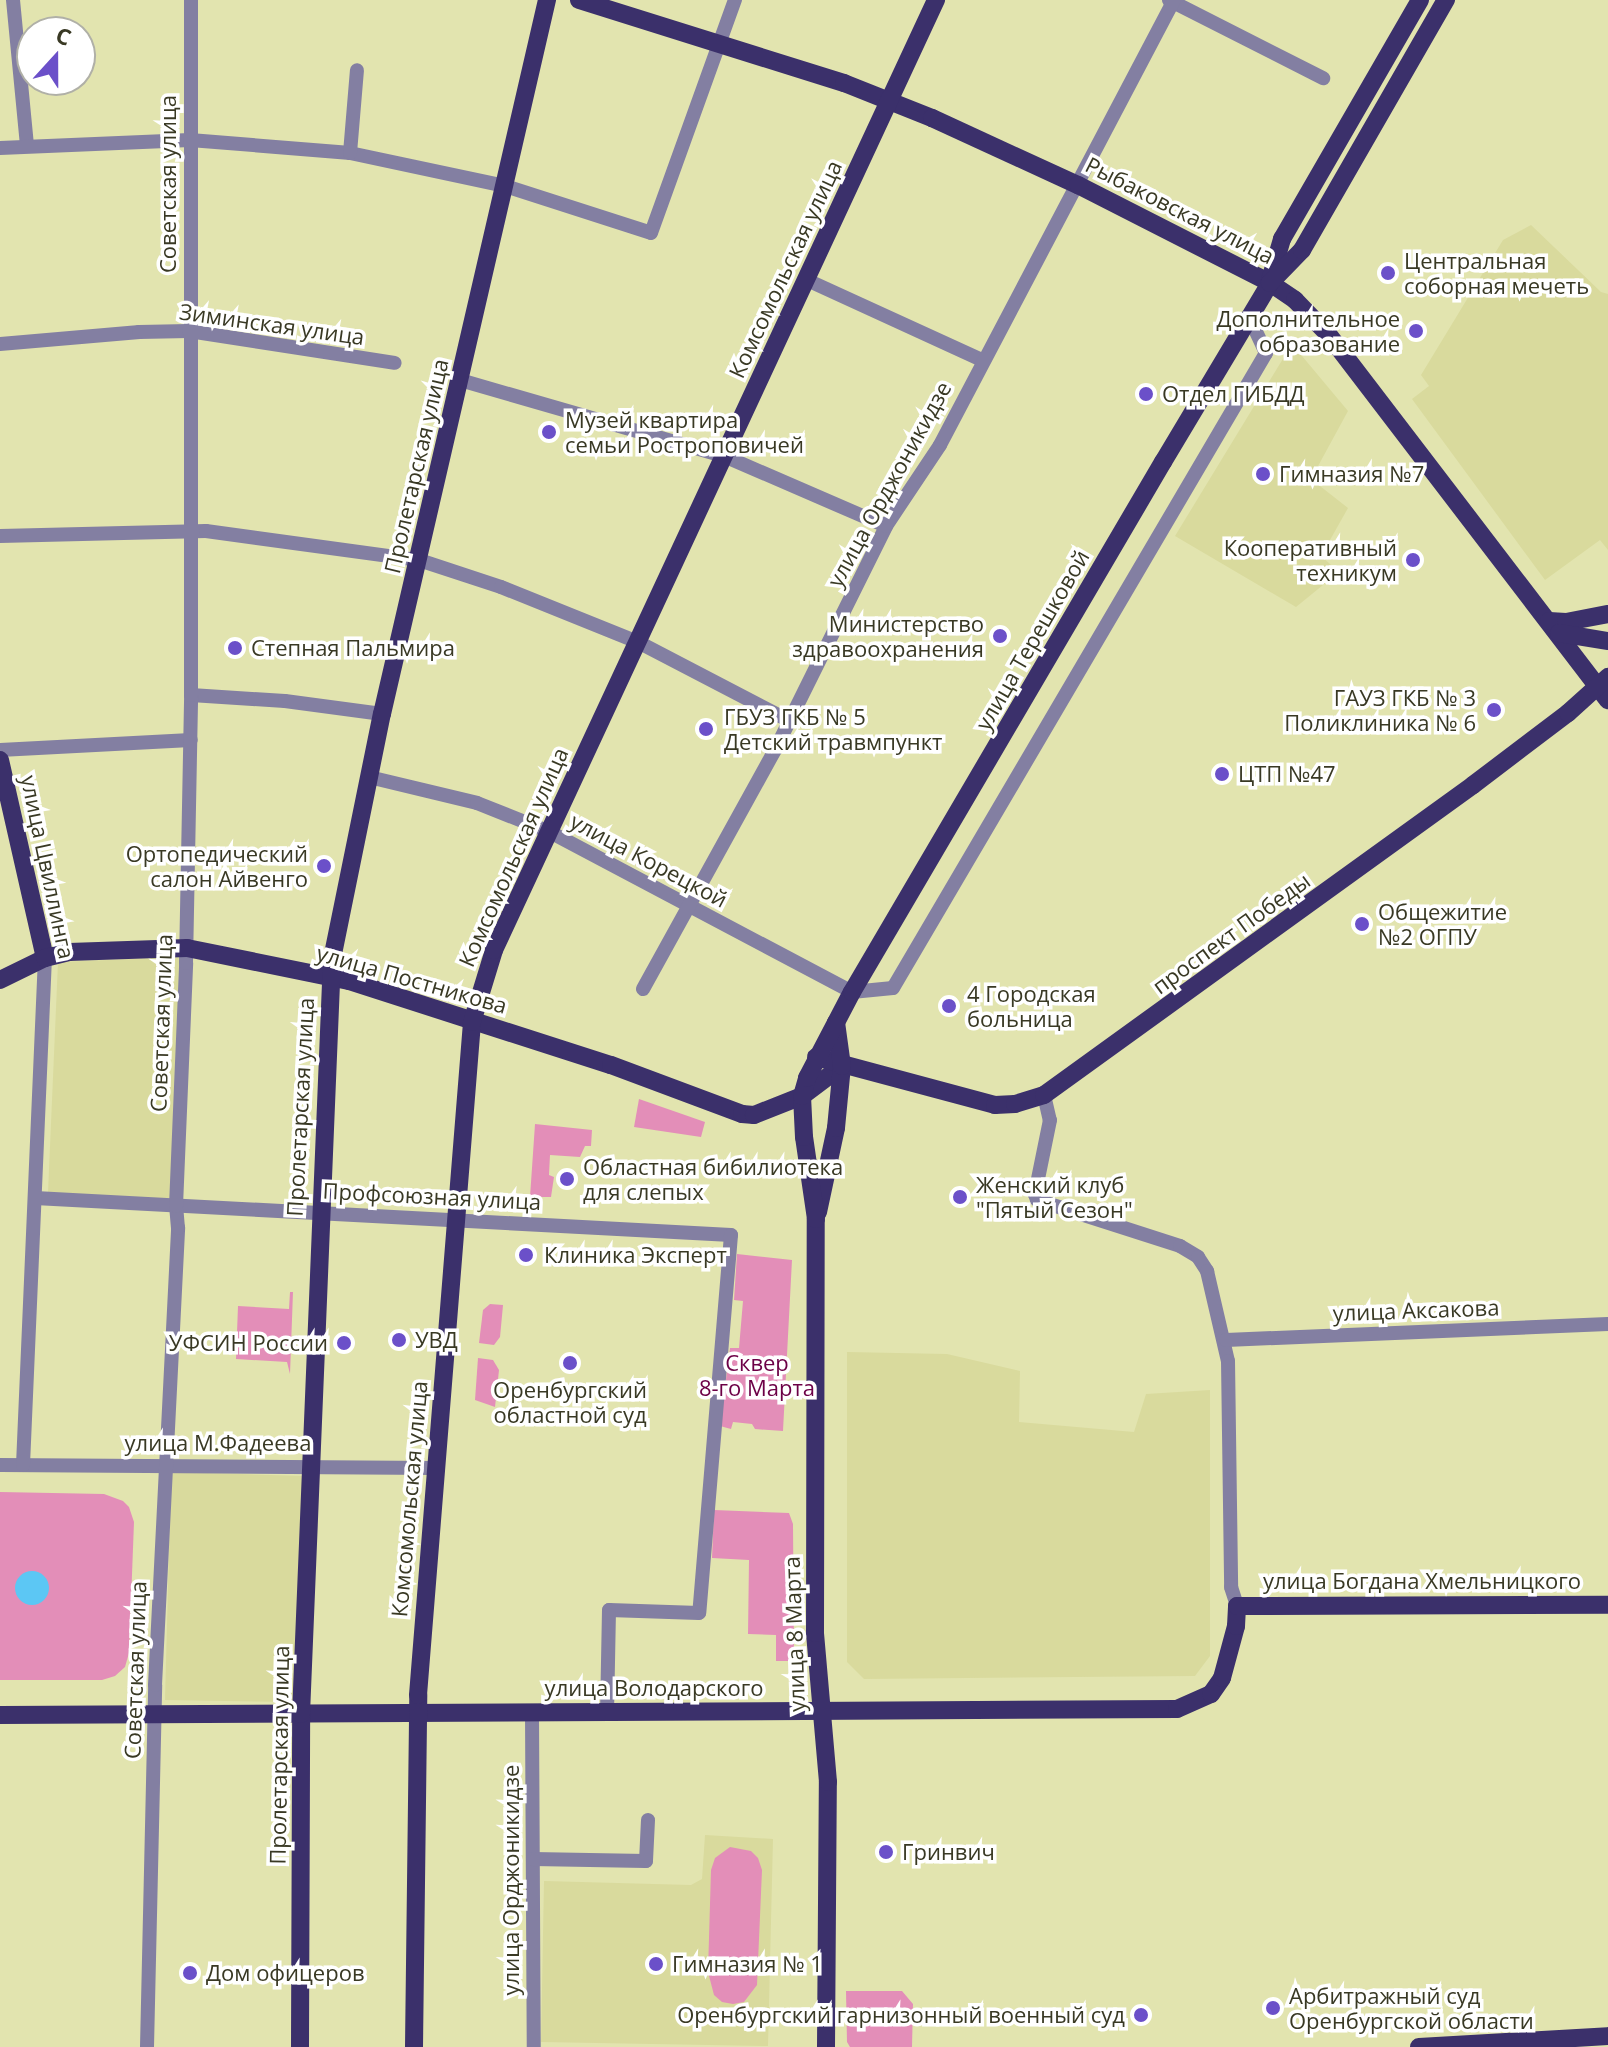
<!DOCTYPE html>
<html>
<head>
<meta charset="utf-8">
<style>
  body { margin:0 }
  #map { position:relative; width:1608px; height:2047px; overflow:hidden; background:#e2e4af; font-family:"Open Sans",sans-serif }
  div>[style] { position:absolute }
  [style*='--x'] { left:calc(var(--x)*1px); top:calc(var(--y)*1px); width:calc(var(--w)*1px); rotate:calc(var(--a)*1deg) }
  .built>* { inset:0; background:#d9da9d }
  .green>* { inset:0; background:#e38eb8 }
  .water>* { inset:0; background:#5cc7f4 }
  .round { border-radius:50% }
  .minor>* { height:14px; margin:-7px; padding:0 7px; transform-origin:7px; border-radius:7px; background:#837fa2 }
  .major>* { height:18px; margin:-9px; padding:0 9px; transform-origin:9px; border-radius:9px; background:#3b306b }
  .dots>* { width:22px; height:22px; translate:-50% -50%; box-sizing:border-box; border:4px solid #fff; border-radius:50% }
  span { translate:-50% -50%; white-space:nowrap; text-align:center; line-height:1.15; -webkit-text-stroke:7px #fff; paint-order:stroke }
  .street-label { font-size:22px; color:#393924 }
  .poi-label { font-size:22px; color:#393924 }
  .left { translate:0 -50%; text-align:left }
  .right { translate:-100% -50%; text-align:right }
  .park-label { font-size:22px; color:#6c0046 }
  .north { position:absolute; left:16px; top:16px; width:80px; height:80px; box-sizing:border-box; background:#fff; border:2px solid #b0b0a7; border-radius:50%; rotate:21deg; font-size:22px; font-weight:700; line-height:32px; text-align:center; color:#393924 }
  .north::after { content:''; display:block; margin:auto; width:28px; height:36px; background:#6b50c9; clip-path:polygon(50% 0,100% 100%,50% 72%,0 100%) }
</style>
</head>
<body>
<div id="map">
  <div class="built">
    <i style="clip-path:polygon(1531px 225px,1601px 292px,1608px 294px,1608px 550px,1600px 540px,1545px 580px,1412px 399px,1429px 386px,1421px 375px,1503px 240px)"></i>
    <i style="clip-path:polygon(1292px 344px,1348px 411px,1311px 479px,1348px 508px,1321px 556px,1339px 572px,1296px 607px,1175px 536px)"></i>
    <i style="clip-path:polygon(181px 957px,170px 1200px,48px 1193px,58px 962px)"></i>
    <i style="clip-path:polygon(847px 1352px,947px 1354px,1020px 1371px,1019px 1422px,1134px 1432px,1146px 1394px,1210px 1390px,1210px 1656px,1195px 1676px,864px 1679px,847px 1662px)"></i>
    <i style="clip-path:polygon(171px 1472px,303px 1476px,294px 1702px,165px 1700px)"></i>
    <i style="clip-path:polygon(705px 1835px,773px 1839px,768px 2046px,541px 2042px,544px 1881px,691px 1885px,702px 1879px)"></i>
  </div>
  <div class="green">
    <i style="clip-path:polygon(639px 1099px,705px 1122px,701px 1137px,634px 1127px)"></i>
    <i style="clip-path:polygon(535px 1124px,592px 1130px,591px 1146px,585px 1146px,580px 1157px,550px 1155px,549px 1175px,554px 1177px,551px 1197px,530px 1197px)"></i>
    <i style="clip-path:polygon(737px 1254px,792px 1260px,783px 1431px,755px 1429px,752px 1424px,733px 1422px,731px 1429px,720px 1426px,730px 1348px,739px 1348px,743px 1301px,734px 1300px)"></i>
    <i style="clip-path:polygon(290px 1292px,293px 1292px,290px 1374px,287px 1362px,236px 1359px,238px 1306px,289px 1309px)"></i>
    <i style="clip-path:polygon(490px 1304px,503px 1305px,500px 1337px,494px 1345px,479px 1343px,483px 1310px)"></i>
    <i style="clip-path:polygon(478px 1358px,493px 1360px,499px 1370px,495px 1407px,475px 1400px)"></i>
    <i style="clip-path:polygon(0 1492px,104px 1494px,123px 1501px,129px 1507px,134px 1522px,129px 1653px,125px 1667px,115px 1676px,102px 1680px,0 1680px)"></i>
    <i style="clip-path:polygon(714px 1510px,789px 1513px,793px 1524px,794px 1661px,776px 1661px,776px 1635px,748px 1634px,749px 1560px,712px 1558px)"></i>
    <i style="clip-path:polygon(730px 1847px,751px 1851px,758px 1858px,762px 1870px,757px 1985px,744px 2002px,733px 2004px,722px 2002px,714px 1995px,708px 1972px,711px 1870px,715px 1858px)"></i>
    <i style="clip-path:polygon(846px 1991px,902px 1991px,913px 2004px,912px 2047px,850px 2047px,847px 2042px)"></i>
  </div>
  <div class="water">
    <i class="round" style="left:15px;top:1571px;width:34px;height:34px"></i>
  </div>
  <div class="minor">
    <i style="--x:13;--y:0;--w:146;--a:84.5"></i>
    <i style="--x:1169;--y:0;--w:173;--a:26.9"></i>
    <i style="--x:0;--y:148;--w:190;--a:-2.4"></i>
    <i style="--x:190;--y:140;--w:161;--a:4.6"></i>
    <i style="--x:350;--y:153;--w:158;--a:12"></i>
    <i style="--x:505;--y:186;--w:153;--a:17.8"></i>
    <i style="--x:651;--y:233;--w:248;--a:-70.2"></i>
    <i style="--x:350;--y:153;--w:83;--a:-85.2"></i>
    <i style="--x:807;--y:280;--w:192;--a:24.6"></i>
    <i style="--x:0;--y:344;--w:140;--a:-4.9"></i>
    <i style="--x:139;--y:332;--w:50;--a:-1.1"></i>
    <i style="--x:189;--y:331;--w:208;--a:8.8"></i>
    <i style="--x:460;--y:380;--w:275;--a:16.1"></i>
    <i style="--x:724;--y:456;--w:176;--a:23.4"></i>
    <i style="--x:0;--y:536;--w:206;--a:-1.4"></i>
    <i style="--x:206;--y:531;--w:215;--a:7.8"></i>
    <i style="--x:419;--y:560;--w:86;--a:18.2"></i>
    <i style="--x:501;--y:587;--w:148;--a:21.9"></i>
    <i style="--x:638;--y:642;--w:171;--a:27.5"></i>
    <i style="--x:191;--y:695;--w:94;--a:3.7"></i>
    <i style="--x:285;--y:701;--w:98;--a:7.6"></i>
    <i style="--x:0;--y:750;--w:191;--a:-3"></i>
    <i style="--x:369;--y:777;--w:111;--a:13.5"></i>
    <i style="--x:477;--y:803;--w:79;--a:21.7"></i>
    <i style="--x:550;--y:832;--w:342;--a:27.9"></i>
    <i style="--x:852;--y:992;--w:41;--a:-5.6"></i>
    <i style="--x:893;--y:988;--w:736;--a:-59.57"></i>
    <i style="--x:1266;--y:353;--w:40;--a:-115"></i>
    <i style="--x:643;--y:989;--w:273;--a:-61.1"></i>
    <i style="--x:775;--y:750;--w:250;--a:-63.6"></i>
    <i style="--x:886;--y:526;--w:97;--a:-56.3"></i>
    <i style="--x:940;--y:445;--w:503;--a:-62.26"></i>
    <i style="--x:1044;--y:1095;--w:26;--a:77"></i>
    <i style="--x:1050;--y:1120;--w:76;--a:101.5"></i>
    <i style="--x:1035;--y:1194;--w:6;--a:72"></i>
    <i style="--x:1037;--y:1200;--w:150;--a:17.8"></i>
    <i style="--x:1180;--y:1246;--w:21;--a:31"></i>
    <i style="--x:1198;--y:1257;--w:17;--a:57"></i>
    <i style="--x:1207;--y:1271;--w:92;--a:76.9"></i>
    <i style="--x:1228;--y:1361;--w:226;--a:89.2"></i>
    <i style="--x:1231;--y:1587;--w:20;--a:72"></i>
    <i style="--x:35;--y:1198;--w:697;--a:3.04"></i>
    <i style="--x:731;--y:1235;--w:379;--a:94.8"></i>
    <i style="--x:699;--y:1613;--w:90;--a:-178.1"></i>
    <i style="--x:609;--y:1610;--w:103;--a:91.1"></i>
    <i style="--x:1226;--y:1340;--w:382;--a:-2.4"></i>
    <i style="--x:0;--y:1465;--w:435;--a:0.4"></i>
    <i style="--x:23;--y:1465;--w:507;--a:-87.52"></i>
    <i style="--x:532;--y:1713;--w:334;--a:89.7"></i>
    <i style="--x:533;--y:1859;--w:113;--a:1"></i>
    <i style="--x:646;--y:1861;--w:41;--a:-87.2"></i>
    <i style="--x:147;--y:2047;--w:362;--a:-88.7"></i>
    <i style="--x:155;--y:1685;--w:458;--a:-87.1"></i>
    <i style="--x:178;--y:1228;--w:22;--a:-95"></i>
    <i style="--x:176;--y:1206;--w:243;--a:-87.6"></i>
    <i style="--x:186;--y:963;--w:268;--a:-88.9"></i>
    <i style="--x:191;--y:695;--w:695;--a:-90"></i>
  </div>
  <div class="major">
    <i style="--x:579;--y:0;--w:278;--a:17.4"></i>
    <i style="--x:844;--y:83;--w:95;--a:21.7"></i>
    <i style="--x:932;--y:118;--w:161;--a:24.7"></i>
    <i style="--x:1078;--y:185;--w:216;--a:27"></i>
    <i style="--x:1270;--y:283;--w:30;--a:34"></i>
    <i style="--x:1295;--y:300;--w:47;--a:45.9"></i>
    <i style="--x:1328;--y:334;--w:461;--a:52.6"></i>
    <i style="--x:1270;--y:280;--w:43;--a:-73.7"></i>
    <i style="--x:1282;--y:239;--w:276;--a:-60"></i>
    <i style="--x:1549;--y:621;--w:17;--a:3"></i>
    <i style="--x:1566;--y:622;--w:43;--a:-10.8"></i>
    <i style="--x:1559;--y:633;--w:50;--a:9.3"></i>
    <i style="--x:0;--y:760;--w:203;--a:77.2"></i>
    <i style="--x:0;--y:980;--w:50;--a:-26.1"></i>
    <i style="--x:45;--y:958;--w:25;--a:-14"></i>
    <i style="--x:69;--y:952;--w:118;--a:-1.9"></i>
    <i style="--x:187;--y:948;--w:165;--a:11.5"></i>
    <i style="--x:349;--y:981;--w:275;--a:17.8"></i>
    <i style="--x:611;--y:1065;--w:140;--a:20.5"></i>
    <i style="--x:742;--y:1114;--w:12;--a:5"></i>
    <i style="--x:754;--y:1115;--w:52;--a:-21.6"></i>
    <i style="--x:802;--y:1096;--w:50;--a:-36.9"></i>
    <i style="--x:816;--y:1057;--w:185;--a:15"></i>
    <i style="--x:995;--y:1105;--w:20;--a:-3"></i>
    <i style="--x:1015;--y:1104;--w:30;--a:-17"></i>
    <i style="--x:1044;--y:1095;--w:529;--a:-35.85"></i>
    <i style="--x:1473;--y:785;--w:119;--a:-37.2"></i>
    <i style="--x:1568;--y:713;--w:54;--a:-42"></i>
    <i style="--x:818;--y:1212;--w:86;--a:-77.9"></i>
    <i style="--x:836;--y:1128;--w:62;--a:-84.5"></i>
    <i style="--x:842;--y:1066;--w:44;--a:-97.8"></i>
    <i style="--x:0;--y:1715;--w:1177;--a:-0.29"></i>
    <i style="--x:1177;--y:1709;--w:37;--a:-24"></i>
    <i style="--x:1211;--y:1694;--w:19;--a:-55"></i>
    <i style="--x:1222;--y:1678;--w:54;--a:-74.9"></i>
    <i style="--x:1236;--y:1626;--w:20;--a:-87"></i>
    <i style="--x:1237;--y:1606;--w:371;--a:-0.2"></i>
    <i style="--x:300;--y:2047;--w:333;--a:-89.8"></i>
    <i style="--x:301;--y:1714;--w:756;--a:-87.65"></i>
    <i style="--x:332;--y:959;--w:250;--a:-78.5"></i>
    <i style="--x:382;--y:714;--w:733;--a:-76.99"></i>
    <i style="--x:414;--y:2047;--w:352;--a:-89.3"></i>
    <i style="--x:418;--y:1695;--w:675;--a:-85.41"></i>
    <i style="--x:472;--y:1022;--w:75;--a:-73"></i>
    <i style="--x:494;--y:950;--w:1048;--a:-65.05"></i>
    <i style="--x:826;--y:2047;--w:265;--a:-89.6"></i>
    <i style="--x:828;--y:1782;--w:150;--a:-95"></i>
    <i style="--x:815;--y:1633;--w:414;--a:-89.9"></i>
    <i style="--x:816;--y:1219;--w:83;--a:-98.3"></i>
    <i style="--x:804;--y:1137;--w:41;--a:-92.8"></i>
    <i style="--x:802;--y:1096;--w:19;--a:-74"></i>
    <i style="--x:807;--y:1078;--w:97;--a:-62.4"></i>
    <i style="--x:852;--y:992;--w:615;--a:-59.6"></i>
    <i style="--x:1163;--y:462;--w:209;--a:-59.1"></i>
    <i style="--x:1270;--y:283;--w:46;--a:-45.9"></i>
    <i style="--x:1302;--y:250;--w:289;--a:-60.1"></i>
    <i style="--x:1419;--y:2047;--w:189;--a:-3.3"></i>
  </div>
  <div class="dots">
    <i style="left:1388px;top:273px;background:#6b50c9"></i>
    <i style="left:1416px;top:331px;background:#6b50c9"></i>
    <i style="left:1146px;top:394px;background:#6b50c9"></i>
    <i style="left:549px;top:432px;background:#6b50c9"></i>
    <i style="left:1263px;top:474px;background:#6b50c9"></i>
    <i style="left:1413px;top:560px;background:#6b50c9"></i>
    <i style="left:1000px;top:636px;background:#6b50c9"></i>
    <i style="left:235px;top:648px;background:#6b50c9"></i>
    <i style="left:1494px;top:710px;background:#6b50c9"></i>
    <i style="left:706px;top:729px;background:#6b50c9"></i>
    <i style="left:1222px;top:774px;background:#6b50c9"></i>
    <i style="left:324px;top:866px;background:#6b50c9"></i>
    <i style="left:1362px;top:924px;background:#6b50c9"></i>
    <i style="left:949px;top:1006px;background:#6b50c9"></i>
    <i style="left:567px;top:1179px;background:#6b50c9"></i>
    <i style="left:960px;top:1197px;background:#6b50c9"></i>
    <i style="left:526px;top:1255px;background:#6b50c9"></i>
    <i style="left:399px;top:1340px;background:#6b50c9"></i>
    <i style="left:344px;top:1343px;background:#6b50c9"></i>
    <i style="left:570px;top:1363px;background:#6b50c9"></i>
    <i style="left:886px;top:1852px;background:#6b50c9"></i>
    <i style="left:656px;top:1964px;background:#6b50c9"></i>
    <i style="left:190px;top:1973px;background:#6b50c9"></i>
    <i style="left:1273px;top:2008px;background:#6b50c9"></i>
    <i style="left:1141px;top:2015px;background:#6b50c9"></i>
  </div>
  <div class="street-label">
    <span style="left:168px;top:184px;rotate:-90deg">Советская улица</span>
    <span style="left:1180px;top:210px;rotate:27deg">Рыбаковская улица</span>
    <span style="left:785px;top:269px;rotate:-65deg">Комсомольская улица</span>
    <span style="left:272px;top:324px;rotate:8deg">Зиминская улица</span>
    <span style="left:416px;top:466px;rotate:-77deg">Пролетарская улица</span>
    <span style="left:889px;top:484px;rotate:-61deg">улица Орджоникидзе</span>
    <span style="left:1032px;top:640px;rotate:-60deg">улица Терешковой</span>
    <span style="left:513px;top:857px;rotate:-66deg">Комсомольская улица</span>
    <span style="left:649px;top:860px;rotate:28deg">улица Корецкой</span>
    <span style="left:48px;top:867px;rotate:78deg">улица Цвиллинга</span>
    <span style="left:1231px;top:933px;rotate:-36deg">проспект Победы</span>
    <span style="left:412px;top:979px;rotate:16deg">улица Постникова</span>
    <span style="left:161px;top:1023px;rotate:-88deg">Советская улица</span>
    <span style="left:300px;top:1107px;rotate:-87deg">Пролетарская улица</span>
    <span style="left:432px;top:1196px;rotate:3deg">Профсоюзная улица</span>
    <span style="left:1416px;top:1310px;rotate:-2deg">улица Аксакова</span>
    <span style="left:218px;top:1443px">улица М.Фадеева</span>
    <span style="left:409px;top:1499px;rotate:-85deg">Комсомольская улица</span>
    <span style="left:1422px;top:1581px">улица Богдана Хмельницкого</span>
    <span style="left:794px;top:1634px;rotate:-92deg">улица 8 Марта</span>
    <span style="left:135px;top:1670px;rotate:-88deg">Советская улица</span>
    <span style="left:654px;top:1688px">улица Володарского</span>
    <span style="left:279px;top:1755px;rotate:-89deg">Пролетарская улица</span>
    <span style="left:511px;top:1880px;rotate:-90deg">улица Орджоникидзе</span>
  </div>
  <div class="poi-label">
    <span class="left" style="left:1404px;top:273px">Центральная<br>соборная мечеть</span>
    <span class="right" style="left:1400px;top:331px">Дополнительное<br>образование</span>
    <span class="left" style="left:1162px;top:394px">Отдел ГИБДД</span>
    <span class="left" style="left:565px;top:432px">Музей квартира<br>семьи Ростроповичей</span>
    <span class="left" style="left:1279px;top:474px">Гимназия №7</span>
    <span class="right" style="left:1397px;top:560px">Кооперативный<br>техникум</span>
    <span class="right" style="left:984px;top:636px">Министерство<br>здравоохранения</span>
    <span class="left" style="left:251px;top:648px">Степная Пальмира</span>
    <span class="right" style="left:1476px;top:710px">ГАУЗ ГКБ № 3<br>Поликлиника № 6</span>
    <span class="left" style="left:724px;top:729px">ГБУЗ ГКБ № 5<br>Детский травмпункт</span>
    <span class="left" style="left:1238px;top:774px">ЦТП №47</span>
    <span class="right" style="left:308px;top:866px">Ортопедический<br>салон Айвенго</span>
    <span class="left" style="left:1378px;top:924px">Общежитие<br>№2 ОГПУ</span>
    <span class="left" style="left:967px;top:1006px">4 Городская<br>больница</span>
    <span class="left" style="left:583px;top:1179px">Областная бибилиотека<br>для слепых</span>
    <span class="left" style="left:976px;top:1197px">Женский клуб<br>"Пятый Сезон"</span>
    <span class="left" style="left:544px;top:1255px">Клиника Эксперт</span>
    <span class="left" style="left:415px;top:1340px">УВД</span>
    <span class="right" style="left:328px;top:1343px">УФСИН России</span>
    <span style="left:570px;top:1402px">Оренбургский<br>областной суд</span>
    <span class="left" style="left:902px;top:1852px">Гринвич</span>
    <span class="left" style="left:672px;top:1964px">Гимназия № 1</span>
    <span class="left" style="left:206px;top:1973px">Дом офицеров</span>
    <span class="left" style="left:1289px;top:2008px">Арбитражный суд<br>Оренбургской области</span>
    <span class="right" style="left:1125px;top:2015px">Оренбургский гарнизонный военный суд</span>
  </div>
  <div class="park-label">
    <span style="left:757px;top:1375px">Сквер<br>8-го Марта</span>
  </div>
  <div class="north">С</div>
</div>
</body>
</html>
